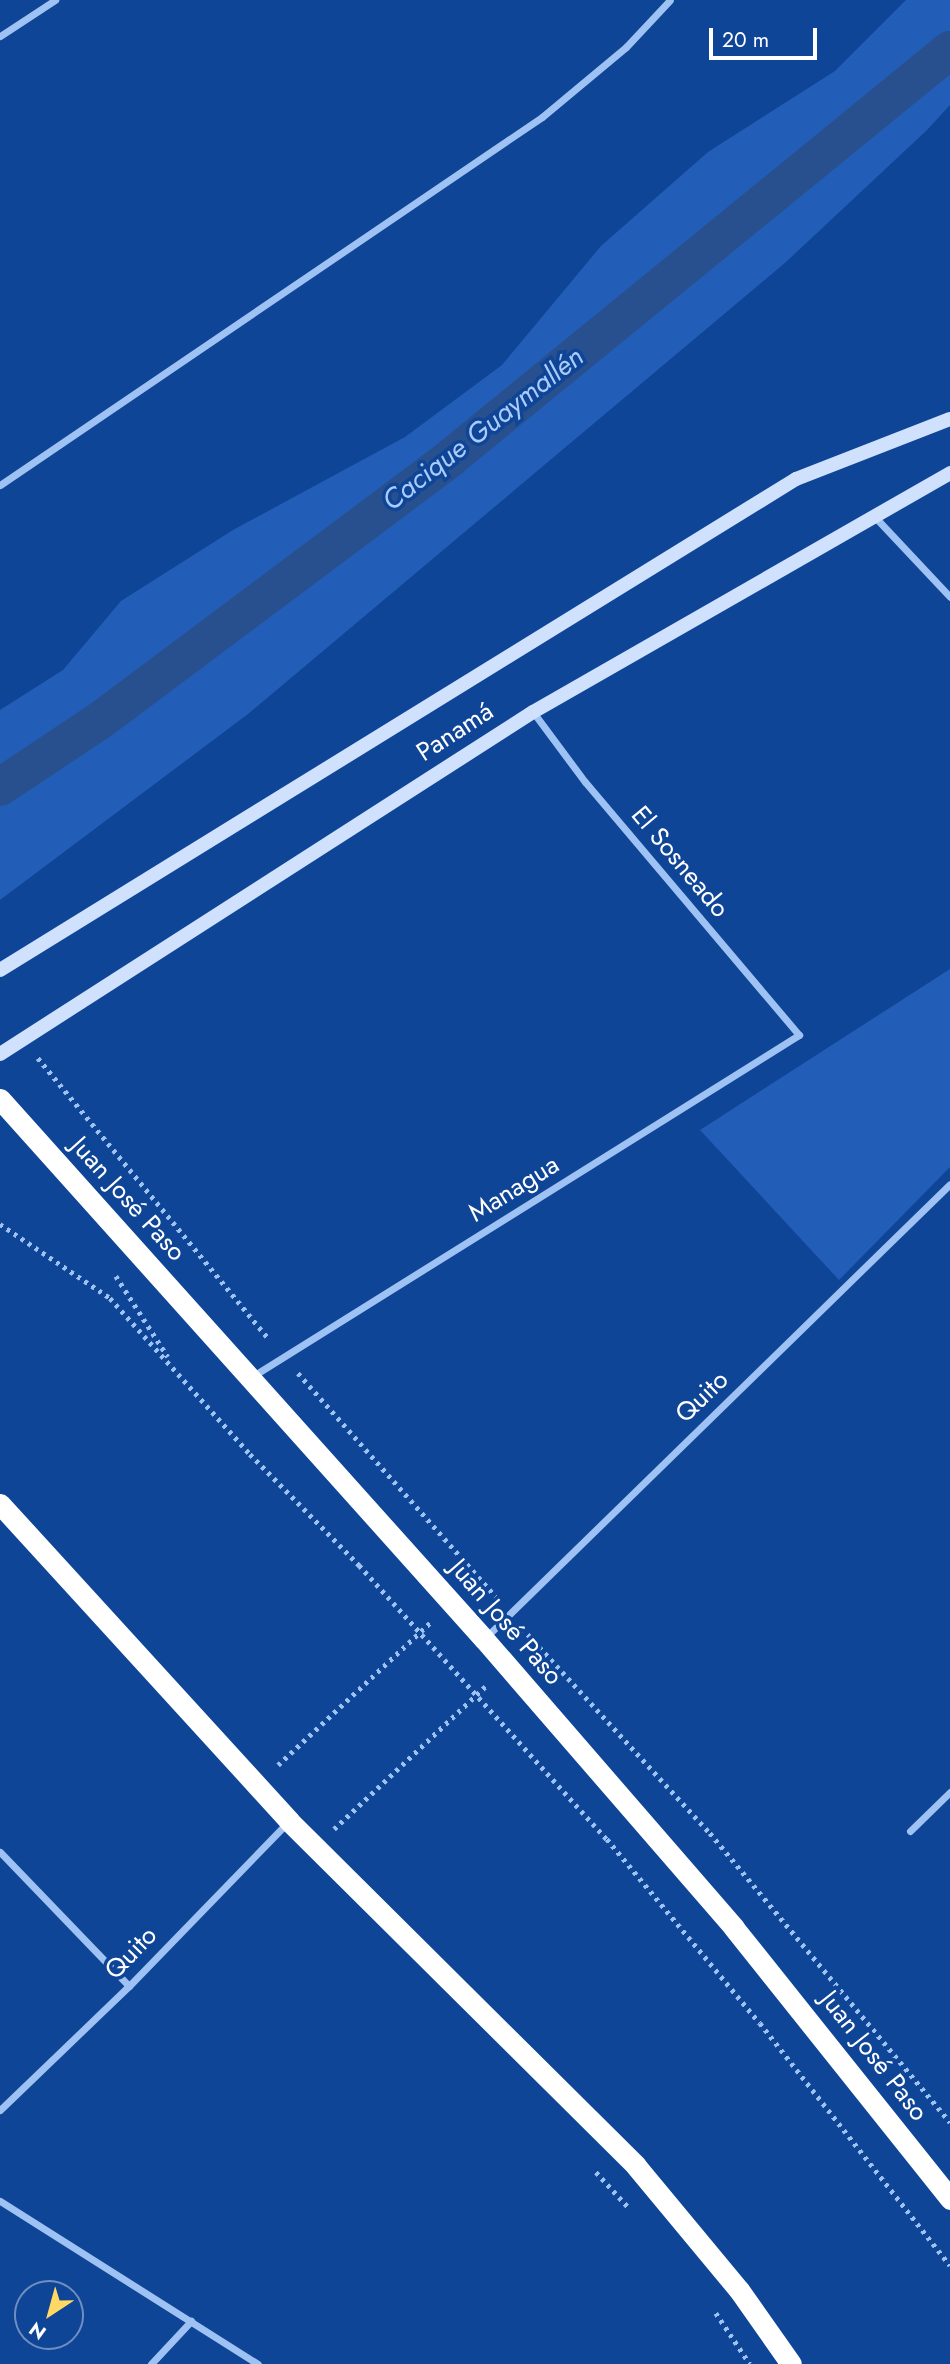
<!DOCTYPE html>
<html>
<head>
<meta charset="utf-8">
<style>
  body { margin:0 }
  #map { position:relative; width:950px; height:2364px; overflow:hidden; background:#0f4597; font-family:Jost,sans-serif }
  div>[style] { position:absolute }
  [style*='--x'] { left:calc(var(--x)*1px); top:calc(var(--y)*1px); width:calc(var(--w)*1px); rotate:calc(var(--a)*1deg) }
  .green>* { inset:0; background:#225eb7 }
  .canal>* { height:38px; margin:-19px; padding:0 19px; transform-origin:19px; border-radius:19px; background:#29508e }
  .path>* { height:4.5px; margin-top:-2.25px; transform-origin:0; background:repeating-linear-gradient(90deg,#9fc2f4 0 3.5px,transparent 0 8.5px) }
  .street>* { height:7px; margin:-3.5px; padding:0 3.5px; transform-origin:3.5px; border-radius:3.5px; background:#9fc2f4 }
  .secondary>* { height:14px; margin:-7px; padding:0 7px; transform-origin:7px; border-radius:7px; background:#cfe1fd }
  .highway>* { height:21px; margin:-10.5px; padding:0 10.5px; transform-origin:10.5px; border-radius:10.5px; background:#fff }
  span { translate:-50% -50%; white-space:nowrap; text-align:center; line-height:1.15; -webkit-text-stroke:7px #0f4597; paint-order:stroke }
  .street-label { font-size:26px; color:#fff }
  .water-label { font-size:28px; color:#abccfb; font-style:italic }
  .north { position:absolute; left:14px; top:2280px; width:70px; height:70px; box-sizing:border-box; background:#0f4597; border:2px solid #6f8fc1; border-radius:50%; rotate:216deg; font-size:19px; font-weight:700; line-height:28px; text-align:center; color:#fff }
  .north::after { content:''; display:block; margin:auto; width:24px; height:32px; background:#ffd963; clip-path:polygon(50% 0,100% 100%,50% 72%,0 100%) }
  .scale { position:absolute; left:709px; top:28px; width:108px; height:32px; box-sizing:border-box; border:4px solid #fff; border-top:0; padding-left:9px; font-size:21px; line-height:24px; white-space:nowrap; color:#fff; -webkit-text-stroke:5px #0f4597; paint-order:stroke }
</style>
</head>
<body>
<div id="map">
  <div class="green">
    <i style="clip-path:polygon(906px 0,950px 0,950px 105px,927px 130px,786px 262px,248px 714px,0 900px,0 710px,63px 670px,121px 601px,233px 530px,405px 437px,502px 365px,601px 246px,708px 152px,835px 71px)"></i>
    <i style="clip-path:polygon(950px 969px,950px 1167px,839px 1280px,700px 1130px)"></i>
  </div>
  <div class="canal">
    <i style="--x:0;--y:787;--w:123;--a:-33.7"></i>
    <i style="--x:102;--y:719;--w:434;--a:-36.8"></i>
    <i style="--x:449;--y:459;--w:647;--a:-39.23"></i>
  </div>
  <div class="path">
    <i style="--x:38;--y:1058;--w:365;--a:50.6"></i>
    <i style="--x:0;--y:1224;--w:133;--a:33.9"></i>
    <i style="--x:110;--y:1298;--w:210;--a:48.1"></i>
    <i style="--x:250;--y:1454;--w:156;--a:45.5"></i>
    <i style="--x:359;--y:1565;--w:370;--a:47.9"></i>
    <i style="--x:607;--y:1839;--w:239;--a:50.3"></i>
    <i style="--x:760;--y:2023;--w:308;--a:51.9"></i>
    <i style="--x:116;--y:1276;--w:96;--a:57.3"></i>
    <i style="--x:298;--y:1373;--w:299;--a:48.5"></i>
    <i style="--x:522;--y:1628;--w:278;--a:47.5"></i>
    <i style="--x:710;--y:1833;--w:376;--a:50.3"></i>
    <i style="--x:278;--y:1765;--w:211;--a:-43.1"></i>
    <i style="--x:334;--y:1829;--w:209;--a:-43.3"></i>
    <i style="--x:596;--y:2172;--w:50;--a:47.4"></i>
    <i style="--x:716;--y:2313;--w:61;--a:56.3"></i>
  </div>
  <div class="street">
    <i style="--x:0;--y:36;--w:66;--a:-33.2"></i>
    <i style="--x:0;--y:485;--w:655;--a:-34.18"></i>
    <i style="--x:542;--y:117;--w:109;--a:-39.8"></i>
    <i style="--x:626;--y:47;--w:64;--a:-46.9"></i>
    <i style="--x:874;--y:516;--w:111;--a:46.8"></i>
    <i style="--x:253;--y:1376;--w:644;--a:-31.99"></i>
    <i style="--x:799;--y:1035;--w:331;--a:-130.2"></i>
    <i style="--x:585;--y:782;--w:87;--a:-126.6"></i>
    <i style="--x:487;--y:1636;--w:647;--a:-44.31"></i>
    <i style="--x:910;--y:1831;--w:56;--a:-44.3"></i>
    <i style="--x:0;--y:1852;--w:186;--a:46.1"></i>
    <i style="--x:0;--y:2110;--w:179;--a:-43.9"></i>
    <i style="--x:129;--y:1986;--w:227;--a:-45.9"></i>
    <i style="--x:0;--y:2201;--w:305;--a:32.3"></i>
    <i style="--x:151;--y:2364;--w:59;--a:-47.1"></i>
  </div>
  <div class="secondary">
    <i style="--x:0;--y:970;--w:935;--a:-31.67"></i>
    <i style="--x:796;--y:479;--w:165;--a:-21.3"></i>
    <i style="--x:0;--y:1054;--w:633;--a:-32.69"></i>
    <i style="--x:533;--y:712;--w:481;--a:-29.8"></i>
  </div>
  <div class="highway">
    <i style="--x:0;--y:1099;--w:725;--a:48.13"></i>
    <i style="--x:484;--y:1639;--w:382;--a:49.1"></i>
    <i style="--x:734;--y:1928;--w:347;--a:51.4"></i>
    <i style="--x:0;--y:1504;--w:429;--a:47.6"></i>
    <i style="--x:289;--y:1821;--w:489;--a:44.8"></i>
    <i style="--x:636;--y:2166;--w:161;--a:50.3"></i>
    <i style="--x:739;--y:2290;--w:90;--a:54.9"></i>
  </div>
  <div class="street-label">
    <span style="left:455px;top:732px;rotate:-33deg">Panamá</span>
    <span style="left:680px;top:862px;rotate:50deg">El Sosneado</span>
    <span style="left:514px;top:1189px;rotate:-32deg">Managua</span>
    <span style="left:128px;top:1199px;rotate:48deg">Juan José Paso</span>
    <span style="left:702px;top:1397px;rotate:-44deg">Quito</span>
    <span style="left:506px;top:1622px;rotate:49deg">Juan José Paso</span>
    <span style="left:131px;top:1953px;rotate:-46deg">Quito</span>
    <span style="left:874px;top:2056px;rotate:52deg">Juan José Paso</span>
  </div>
  <div class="water-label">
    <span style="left:483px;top:429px;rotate:-38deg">Cacique Guaymallén</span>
  </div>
  <div class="north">N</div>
  <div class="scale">20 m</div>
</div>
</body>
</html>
